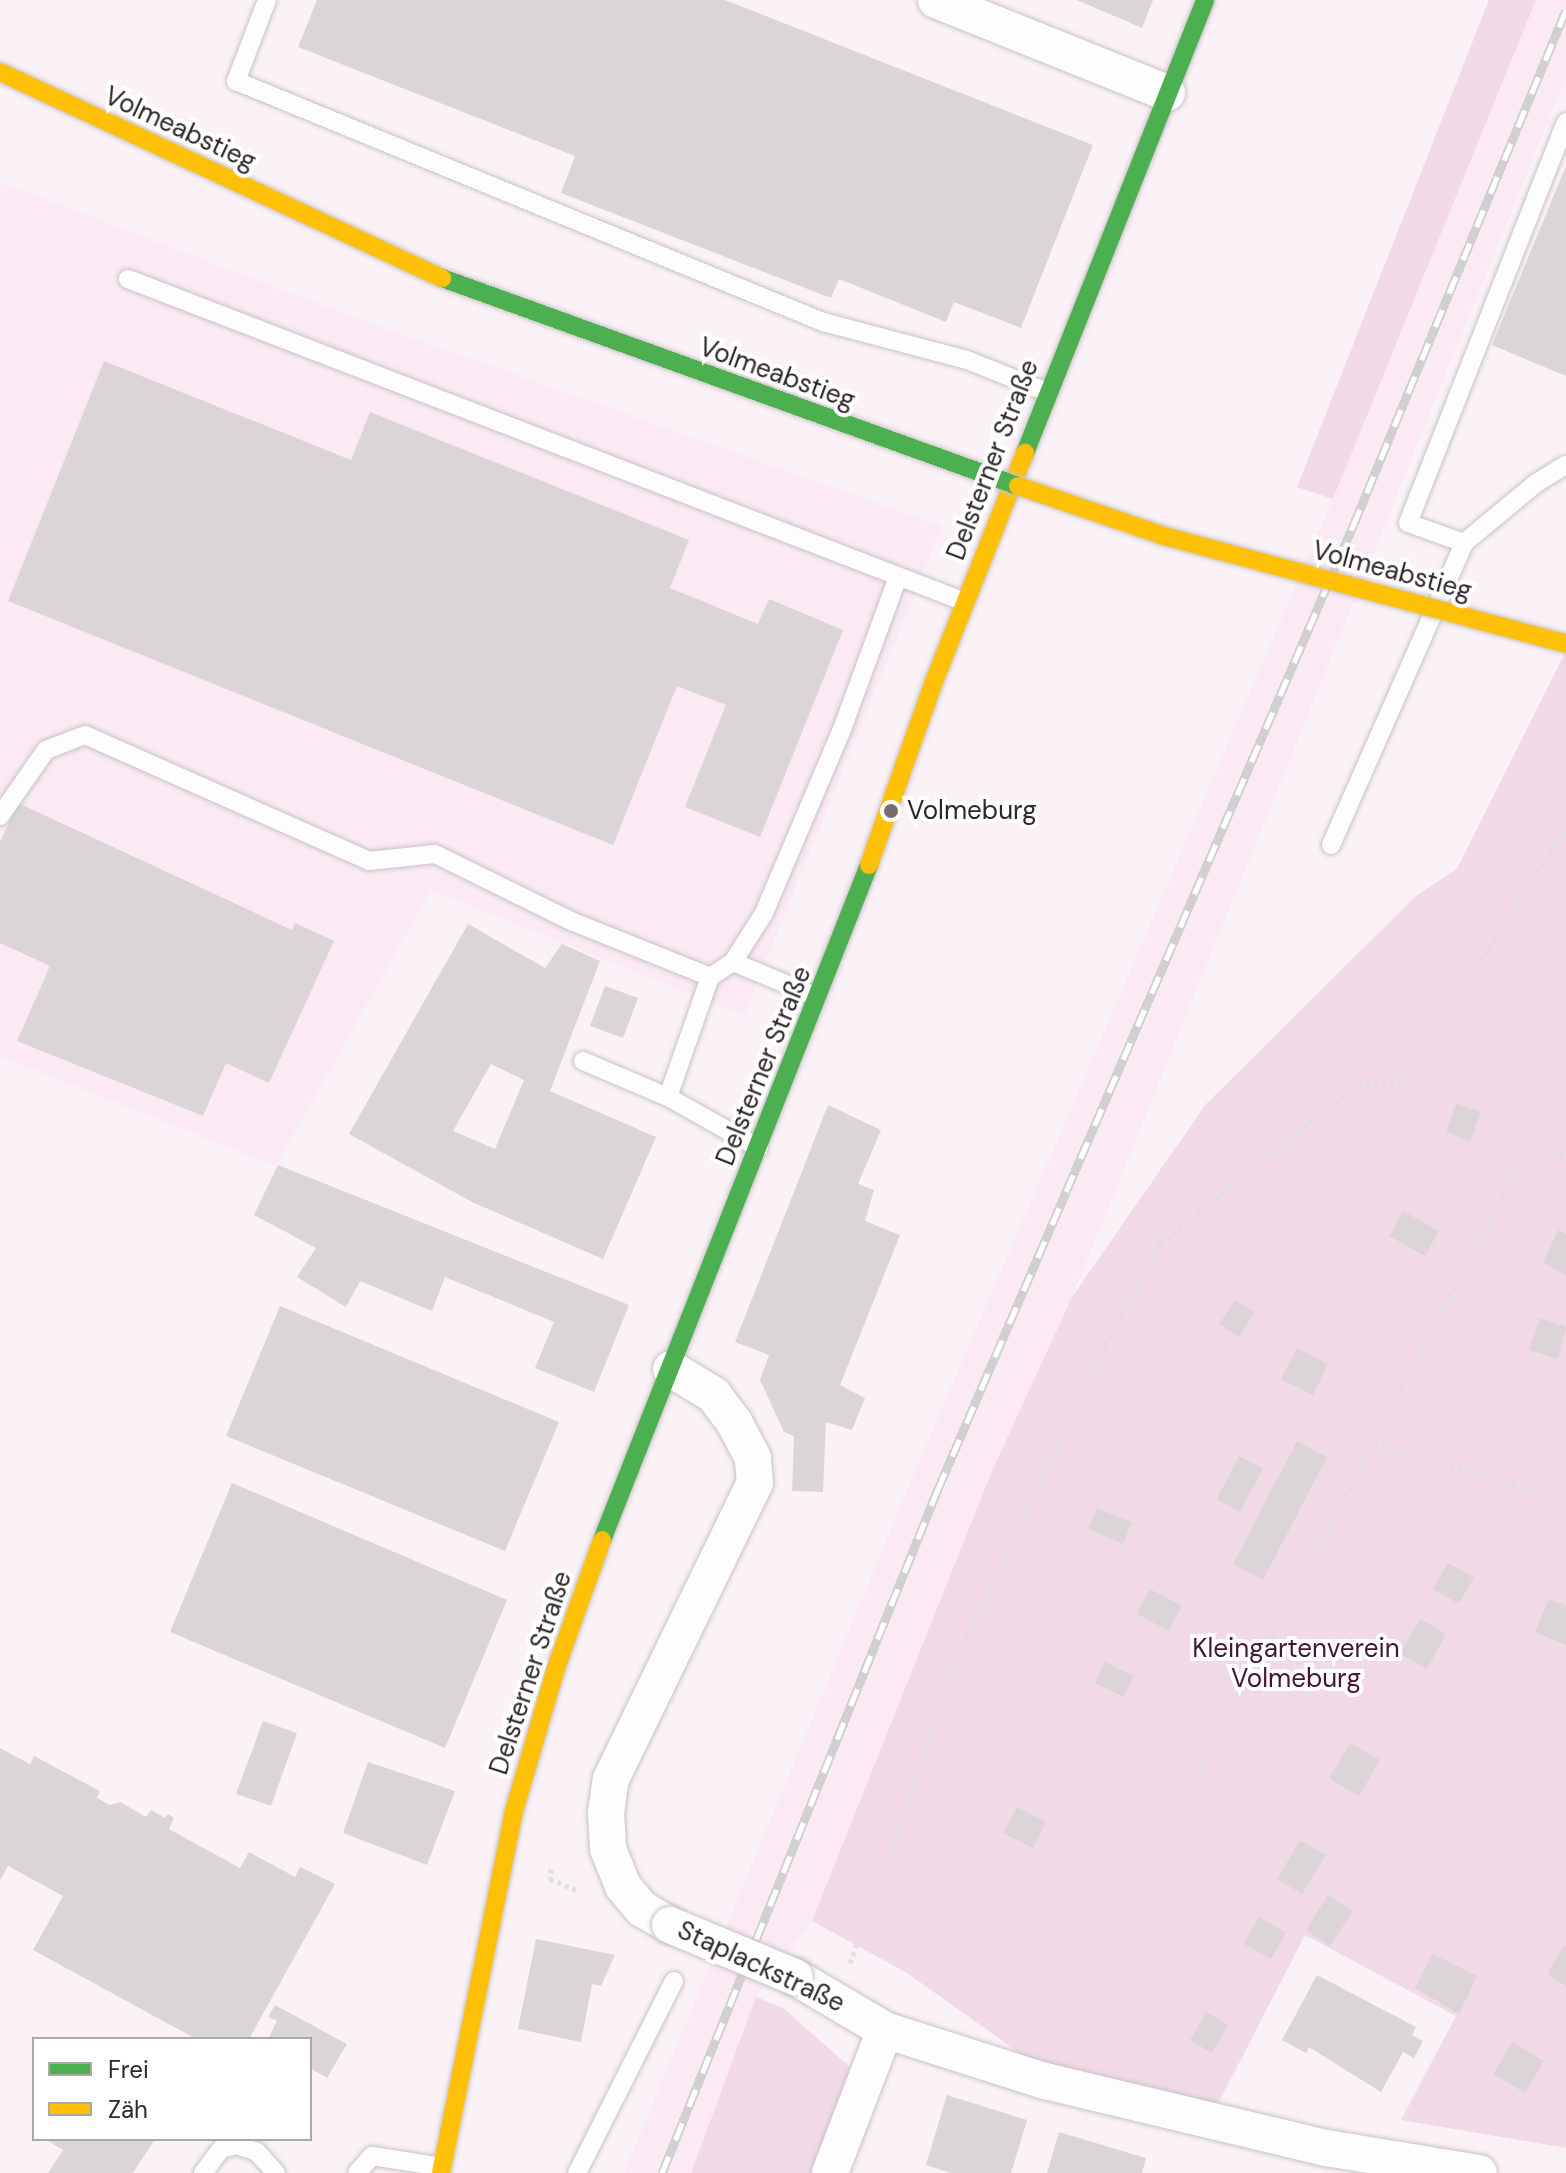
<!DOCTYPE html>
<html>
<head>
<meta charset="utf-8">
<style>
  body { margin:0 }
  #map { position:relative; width:1566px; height:2173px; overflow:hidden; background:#faf2f6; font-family:"DM Sans",sans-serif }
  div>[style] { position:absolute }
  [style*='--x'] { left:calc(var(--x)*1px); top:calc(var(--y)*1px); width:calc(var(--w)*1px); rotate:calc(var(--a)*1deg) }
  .built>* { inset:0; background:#fbe9f3 }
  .green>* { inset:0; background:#f2d9e7 }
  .building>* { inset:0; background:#dcd5d8 }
  .path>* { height:5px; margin-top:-2.5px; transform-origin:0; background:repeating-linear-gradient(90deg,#e0dedf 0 4px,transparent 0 8px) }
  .roads { filter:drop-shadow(0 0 2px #c8c2c5) drop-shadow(0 0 2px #c8c2c5) }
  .lane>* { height:18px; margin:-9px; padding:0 9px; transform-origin:9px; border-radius:9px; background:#fefdfe }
  .street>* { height:36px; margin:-18px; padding:0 18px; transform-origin:18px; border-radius:18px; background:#fefdfe }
  .fast>* { height:18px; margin:-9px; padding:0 9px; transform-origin:9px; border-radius:9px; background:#4caf50 }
  .slow>* { height:18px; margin:-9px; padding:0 9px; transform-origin:9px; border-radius:9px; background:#ffc107 }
  .rail>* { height:9px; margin-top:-4.5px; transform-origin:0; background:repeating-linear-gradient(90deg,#fff 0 18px,#d2cfd1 0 36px); box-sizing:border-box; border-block:2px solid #d2cfd1 }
  .bridges { filter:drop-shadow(0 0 2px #c8c2c5) drop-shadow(0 0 2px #c8c2c5) }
  .street-bridge>* { height:36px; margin:-18px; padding:0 18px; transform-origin:18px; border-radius:18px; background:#fefdfe }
  .fast-bridge>* { height:18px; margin:-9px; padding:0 9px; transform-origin:9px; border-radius:9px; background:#4caf50 }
  .slow-bridge>* { height:18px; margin:-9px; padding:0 9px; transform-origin:9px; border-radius:9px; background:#ffc107 }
  .dots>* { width:22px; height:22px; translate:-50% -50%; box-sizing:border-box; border:4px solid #fff; border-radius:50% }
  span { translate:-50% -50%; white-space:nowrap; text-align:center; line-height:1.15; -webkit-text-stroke:8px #fff; paint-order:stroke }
  .street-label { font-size:26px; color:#2d262a }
  .poi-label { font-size:26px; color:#2d262a }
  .left { translate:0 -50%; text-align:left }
  .park-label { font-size:26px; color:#431433 }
  .legend { position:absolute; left:32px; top:2037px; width:280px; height:104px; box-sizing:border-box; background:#fff; border:2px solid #aba8aa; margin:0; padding:10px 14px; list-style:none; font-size:24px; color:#2d262a }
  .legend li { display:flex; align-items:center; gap:16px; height:40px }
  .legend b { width:40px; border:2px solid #aba8aa }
</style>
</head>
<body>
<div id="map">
  <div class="built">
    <i style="clip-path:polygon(1536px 0,1566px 0,1566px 77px,1072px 1297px,992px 1471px,812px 1921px,756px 1997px,691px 2173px,624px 2173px,911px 1481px,1333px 499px)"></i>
    <i style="clip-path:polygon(0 182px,361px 320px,942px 526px,744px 1015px,431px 890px,276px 1166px,0 1056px)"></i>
  </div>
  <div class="green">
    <i style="clip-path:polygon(1489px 0,1536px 0,1333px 499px,1297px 487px)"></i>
    <i style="clip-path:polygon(1566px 651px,1566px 2148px,1401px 2120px,1456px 2016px,1305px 1935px,1218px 2104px,1032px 2062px,907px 1973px,812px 1921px,992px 1471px,1072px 1297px,1206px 1104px,1416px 896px,1457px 869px)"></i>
    <i style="clip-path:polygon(756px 1997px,783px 2008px,850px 2067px,811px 2173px,691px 2173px)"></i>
  </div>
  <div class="building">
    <i style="clip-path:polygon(317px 0,725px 0,1093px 145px,1021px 328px,954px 302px,946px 322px,839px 279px,831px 298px,561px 193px,575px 156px,298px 47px)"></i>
    <i style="clip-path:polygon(1077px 0,1153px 0,1142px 28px)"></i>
    <i style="clip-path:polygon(1566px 166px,1566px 376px,1492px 345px)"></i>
    <i style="clip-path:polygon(104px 361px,351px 460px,370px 412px,689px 540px,670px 588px,758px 624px,769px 599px,843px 630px,760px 837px,685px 807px,726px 705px,677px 686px,613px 845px,8px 601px)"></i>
    <i style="clip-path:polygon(18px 803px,292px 930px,295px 923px,334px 941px,269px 1083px,226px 1063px,203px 1116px,17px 1041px,50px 966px,0 943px,0 842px)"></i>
    <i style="clip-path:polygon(evenodd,468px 924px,545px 968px,562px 944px,600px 961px,550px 1091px,656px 1137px,603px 1259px,472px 1202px,349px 1134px,468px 924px,491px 1064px,524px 1080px,495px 1149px,453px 1131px,491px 1064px)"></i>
    <i style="clip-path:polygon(605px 986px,638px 998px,623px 1038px,590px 1026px)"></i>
    <i style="clip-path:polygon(1456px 1103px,1481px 1112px,1470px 1141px,1446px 1132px)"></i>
    <i style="clip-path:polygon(828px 1105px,881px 1130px,858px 1184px,874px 1190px,865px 1221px,900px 1235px,840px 1385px,865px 1398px,852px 1430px,826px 1422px,823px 1492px,792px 1491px,794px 1436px,784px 1432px,760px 1380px,769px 1355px,735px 1342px)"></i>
    <i style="clip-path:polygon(278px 1165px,629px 1305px,594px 1392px,535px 1368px,554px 1322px,445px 1277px,432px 1311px,360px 1281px,346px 1307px,297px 1277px,316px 1248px,254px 1215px)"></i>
    <i style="clip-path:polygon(1403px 1211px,1439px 1231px,1425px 1256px,1389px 1236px)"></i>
    <i style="clip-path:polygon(1558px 1230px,1566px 1234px,1566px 1275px,1543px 1263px)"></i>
    <i style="clip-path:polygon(1235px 1300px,1255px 1312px,1239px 1337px,1219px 1324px)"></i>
    <i style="clip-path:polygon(280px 1306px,559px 1422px,505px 1551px,226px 1436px)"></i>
    <i style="clip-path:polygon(1540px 1318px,1566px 1327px,1558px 1359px,1529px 1350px)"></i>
    <i style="clip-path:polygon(1297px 1348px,1328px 1364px,1313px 1395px,1281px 1379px)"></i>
    <i style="clip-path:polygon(1297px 1441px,1327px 1457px,1263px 1580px,1233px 1564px)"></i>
    <i style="clip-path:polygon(1239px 1456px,1263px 1469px,1240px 1512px,1217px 1499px)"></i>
    <i style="clip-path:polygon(232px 1483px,507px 1600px,445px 1748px,170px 1632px)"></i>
    <i style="clip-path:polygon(1097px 1508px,1132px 1522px,1123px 1544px,1088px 1529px)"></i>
    <i style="clip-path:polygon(1448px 1563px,1474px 1577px,1459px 1604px,1433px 1589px)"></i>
    <i style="clip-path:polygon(1150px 1589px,1182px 1606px,1169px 1631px,1137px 1614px)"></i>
    <i style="clip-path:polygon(1549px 1599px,1566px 1606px,1566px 1645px,1535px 1632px)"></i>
    <i style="clip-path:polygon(1420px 1619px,1446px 1634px,1427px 1669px,1400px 1654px)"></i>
    <i style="clip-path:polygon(1105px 1662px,1134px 1676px,1124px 1697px,1095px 1683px)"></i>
    <i style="clip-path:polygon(263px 1721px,297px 1733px,271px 1806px,236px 1794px)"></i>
    <i style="clip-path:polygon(1350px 1743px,1380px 1760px,1359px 1796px,1329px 1778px)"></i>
    <i style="clip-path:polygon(0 1748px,30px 1764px,34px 1756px,100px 1791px,97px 1798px,110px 1805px,120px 1802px,146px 1817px,151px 1810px,165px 1818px,168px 1814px,174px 1818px,169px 1829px,240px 1868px,249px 1852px,295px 1877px,300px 1867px,335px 1884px,249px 2039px,196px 2039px,33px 1950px,63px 1896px,8px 1866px,0 1880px)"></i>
    <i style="clip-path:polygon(368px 1762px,455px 1791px,427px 1865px,343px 1833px)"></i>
    <i style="clip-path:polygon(1017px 1807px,1046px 1822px,1033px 1848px,1003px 1833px)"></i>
    <i style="clip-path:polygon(1300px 1840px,1326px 1855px,1302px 1894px,1277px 1879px)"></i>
    <i style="clip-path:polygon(1328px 1895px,1353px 1911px,1330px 1946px,1306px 1930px)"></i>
    <i style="clip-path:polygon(1259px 1917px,1286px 1933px,1271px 1959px,1244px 1944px)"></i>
    <i style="clip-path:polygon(536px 1939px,615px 1955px,601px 1986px,592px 1984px,581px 2042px,518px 2029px)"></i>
    <i style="clip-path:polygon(1564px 1945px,1566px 1946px,1566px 1986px,1547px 1974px)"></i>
    <i style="clip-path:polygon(1432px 1954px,1477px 1976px,1459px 2014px,1415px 1988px)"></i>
    <i style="clip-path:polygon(1317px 1975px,1416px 2027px,1412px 2035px,1423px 2041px,1414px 2058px,1403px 2052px,1381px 2092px,1309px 2047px,1306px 2053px,1282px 2040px)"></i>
    <i style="clip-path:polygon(275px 2005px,347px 2044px,327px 2078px,310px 2068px,310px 2039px,268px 2039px,277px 2021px,268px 2017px)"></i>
    <i style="clip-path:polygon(1206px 2012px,1228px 2025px,1212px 2053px,1190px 2040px)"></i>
    <i style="clip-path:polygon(1512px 2042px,1544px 2061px,1525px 2093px,1493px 2074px)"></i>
    <i style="clip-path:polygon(947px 2095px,1027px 2120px,1011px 2173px,951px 2173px,926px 2165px)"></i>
    <i style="clip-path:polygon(1059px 2132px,1146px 2158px,1142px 2173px,1047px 2173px)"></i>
    <i style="clip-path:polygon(45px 2139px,155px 2139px,133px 2173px,48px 2173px,63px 2150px)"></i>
  </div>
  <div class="path">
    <i style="--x:1374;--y:1443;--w:201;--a:16.8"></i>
    <i style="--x:1200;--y:1772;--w:707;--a:-62.28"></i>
    <i style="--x:1529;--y:1146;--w:39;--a:18"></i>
    <i style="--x:551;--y:1869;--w:10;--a:96"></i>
    <i style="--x:550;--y:1879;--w:32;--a:22"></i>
    <i style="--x:850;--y:1963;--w:345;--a:-70.4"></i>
    <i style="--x:966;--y:1638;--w:323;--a:-64.5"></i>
    <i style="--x:1105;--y:1346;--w:116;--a:-61.7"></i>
    <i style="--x:1160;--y:1244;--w:255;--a:-38.9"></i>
    <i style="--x:1358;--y:1084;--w:44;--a:-2.6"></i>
    <i style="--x:1402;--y:1082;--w:302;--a:-57.2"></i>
  </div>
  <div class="roads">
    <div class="lane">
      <i style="--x:267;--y:0;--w:87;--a:110.9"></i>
      <i style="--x:236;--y:81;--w:635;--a:22.32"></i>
      <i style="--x:823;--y:322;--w:149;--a:14.8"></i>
      <i style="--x:967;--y:360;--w:86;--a:21.8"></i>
      <i style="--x:128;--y:279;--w:897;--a:21.1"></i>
      <i style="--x:1464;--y:543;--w:92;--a:-39.7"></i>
      <i style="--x:1535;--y:484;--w:36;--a:-32"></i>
      <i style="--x:0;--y:816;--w:80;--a:-55.1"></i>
      <i style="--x:46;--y:750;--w:42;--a:-21"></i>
      <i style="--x:85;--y:735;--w:311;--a:23.9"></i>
      <i style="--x:369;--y:861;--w:66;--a:-6.1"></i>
      <i style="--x:435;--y:854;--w:152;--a:26.2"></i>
      <i style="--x:571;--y:921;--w:150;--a:21.9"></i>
      <i style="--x:710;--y:977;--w:27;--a:-33"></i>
      <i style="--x:733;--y:962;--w:91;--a:22.6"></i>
      <i style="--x:1331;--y:845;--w:330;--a:-66.2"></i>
      <i style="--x:1464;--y:543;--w:59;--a:-160.3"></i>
      <i style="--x:1408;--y:523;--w:431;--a:-68.5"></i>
      <i style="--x:733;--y:962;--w:58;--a:-57.7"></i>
      <i style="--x:764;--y:913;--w:197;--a:-67"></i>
      <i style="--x:841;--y:732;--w:165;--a:-69.8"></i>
      <i style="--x:583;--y:1061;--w:92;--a:23"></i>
      <i style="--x:668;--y:1097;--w:104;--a:29.3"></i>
      <i style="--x:668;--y:1097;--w:127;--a:-70.7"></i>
      <i style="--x:203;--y:2173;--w:30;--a:-53"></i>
      <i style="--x:221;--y:2149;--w:16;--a:-15"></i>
      <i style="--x:236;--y:2145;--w:22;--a:18"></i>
      <i style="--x:257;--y:2152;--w:28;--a:48"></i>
      <i style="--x:357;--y:2173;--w:23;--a:-49"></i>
      <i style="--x:372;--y:2156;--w:71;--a:8.9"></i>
      <i style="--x:577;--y:2173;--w:215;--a:-63.2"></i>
    </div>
    <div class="street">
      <i style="--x:936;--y:0;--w:249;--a:21.9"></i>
      <i style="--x:670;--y:1925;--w:32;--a:-150"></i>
      <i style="--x:642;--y:1909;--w:30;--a:-130"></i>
      <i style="--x:623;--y:1886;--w:40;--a:-112"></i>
      <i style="--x:608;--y:1849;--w:36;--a:-93"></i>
      <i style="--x:606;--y:1813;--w:34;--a:-82"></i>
      <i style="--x:611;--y:1779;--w:329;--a:-64.1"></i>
      <i style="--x:755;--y:1483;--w:25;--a:-95"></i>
      <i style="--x:753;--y:1458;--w:41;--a:-117.8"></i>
      <i style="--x:734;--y:1422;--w:34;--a:-127"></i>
      <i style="--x:714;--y:1395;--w:50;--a:-148.8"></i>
      <i style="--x:795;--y:1977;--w:104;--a:30.5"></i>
      <i style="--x:885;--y:2030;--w:168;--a:17.7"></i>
      <i style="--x:1045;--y:2081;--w:289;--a:13.4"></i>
      <i style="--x:1326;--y:2148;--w:155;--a:9.3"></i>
      <i style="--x:830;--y:2173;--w:153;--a:-69"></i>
    </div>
    <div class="fast">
      <i style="--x:1025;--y:453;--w:487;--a:-68.3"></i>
      <i style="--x:602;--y:1540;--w:726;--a:-68.42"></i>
    </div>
    <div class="slow">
      <i style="--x:869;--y:865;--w:192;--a:-70.5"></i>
      <i style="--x:933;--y:684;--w:249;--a:-68.3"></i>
      <i style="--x:441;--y:2173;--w:369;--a:-78.6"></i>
      <i style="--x:514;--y:1811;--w:149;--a:-73.6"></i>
      <i style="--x:556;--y:1668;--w:136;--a:-70.2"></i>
    </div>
  </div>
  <div class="rail">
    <i style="--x:662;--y:2173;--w:738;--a:-68.03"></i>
    <i style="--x:938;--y:1489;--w:1049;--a:-66.69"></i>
    <i style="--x:1353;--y:526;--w:558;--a:-67.57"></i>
  </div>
  <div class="bridges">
    <div class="street-bridge">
      <i style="--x:670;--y:1925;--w:135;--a:22.6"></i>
    </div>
    <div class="fast-bridge">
      <i style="--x:442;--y:278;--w:612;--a:19.86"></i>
    </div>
    <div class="slow-bridge">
      <i style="--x:0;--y:72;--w:488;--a:25"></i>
      <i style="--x:1018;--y:486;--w:154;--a:18.9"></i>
      <i style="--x:1164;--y:536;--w:416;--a:15"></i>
    </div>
  </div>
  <div class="dots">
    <i style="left:891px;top:811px;background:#756d71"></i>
  </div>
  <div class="street-label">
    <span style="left:180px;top:129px;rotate:25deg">Volmeabstieg</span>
    <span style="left:777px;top:374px;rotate:20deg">Volmeabstieg</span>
    <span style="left:993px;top:460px;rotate:-69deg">Delsterner Straße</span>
    <span style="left:1392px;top:571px;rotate:15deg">Volmeabstieg</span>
    <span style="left:764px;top:1066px;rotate:-68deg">Delsterner Straße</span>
    <span style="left:531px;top:1673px;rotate:-72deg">Delsterner Straße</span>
    <span style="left:761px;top:1967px;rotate:25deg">Staplackstraße</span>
  </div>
  <div class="poi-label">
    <span class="left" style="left:907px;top:811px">Volmeburg</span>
  </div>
  <div class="park-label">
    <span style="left:1296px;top:1664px">Kleingartenverein<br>Volmeburg</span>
  </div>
  <ul class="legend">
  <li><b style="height:10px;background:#4caf50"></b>Frei</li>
  <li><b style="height:10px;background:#ffc107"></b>Zäh</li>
  </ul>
</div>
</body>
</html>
